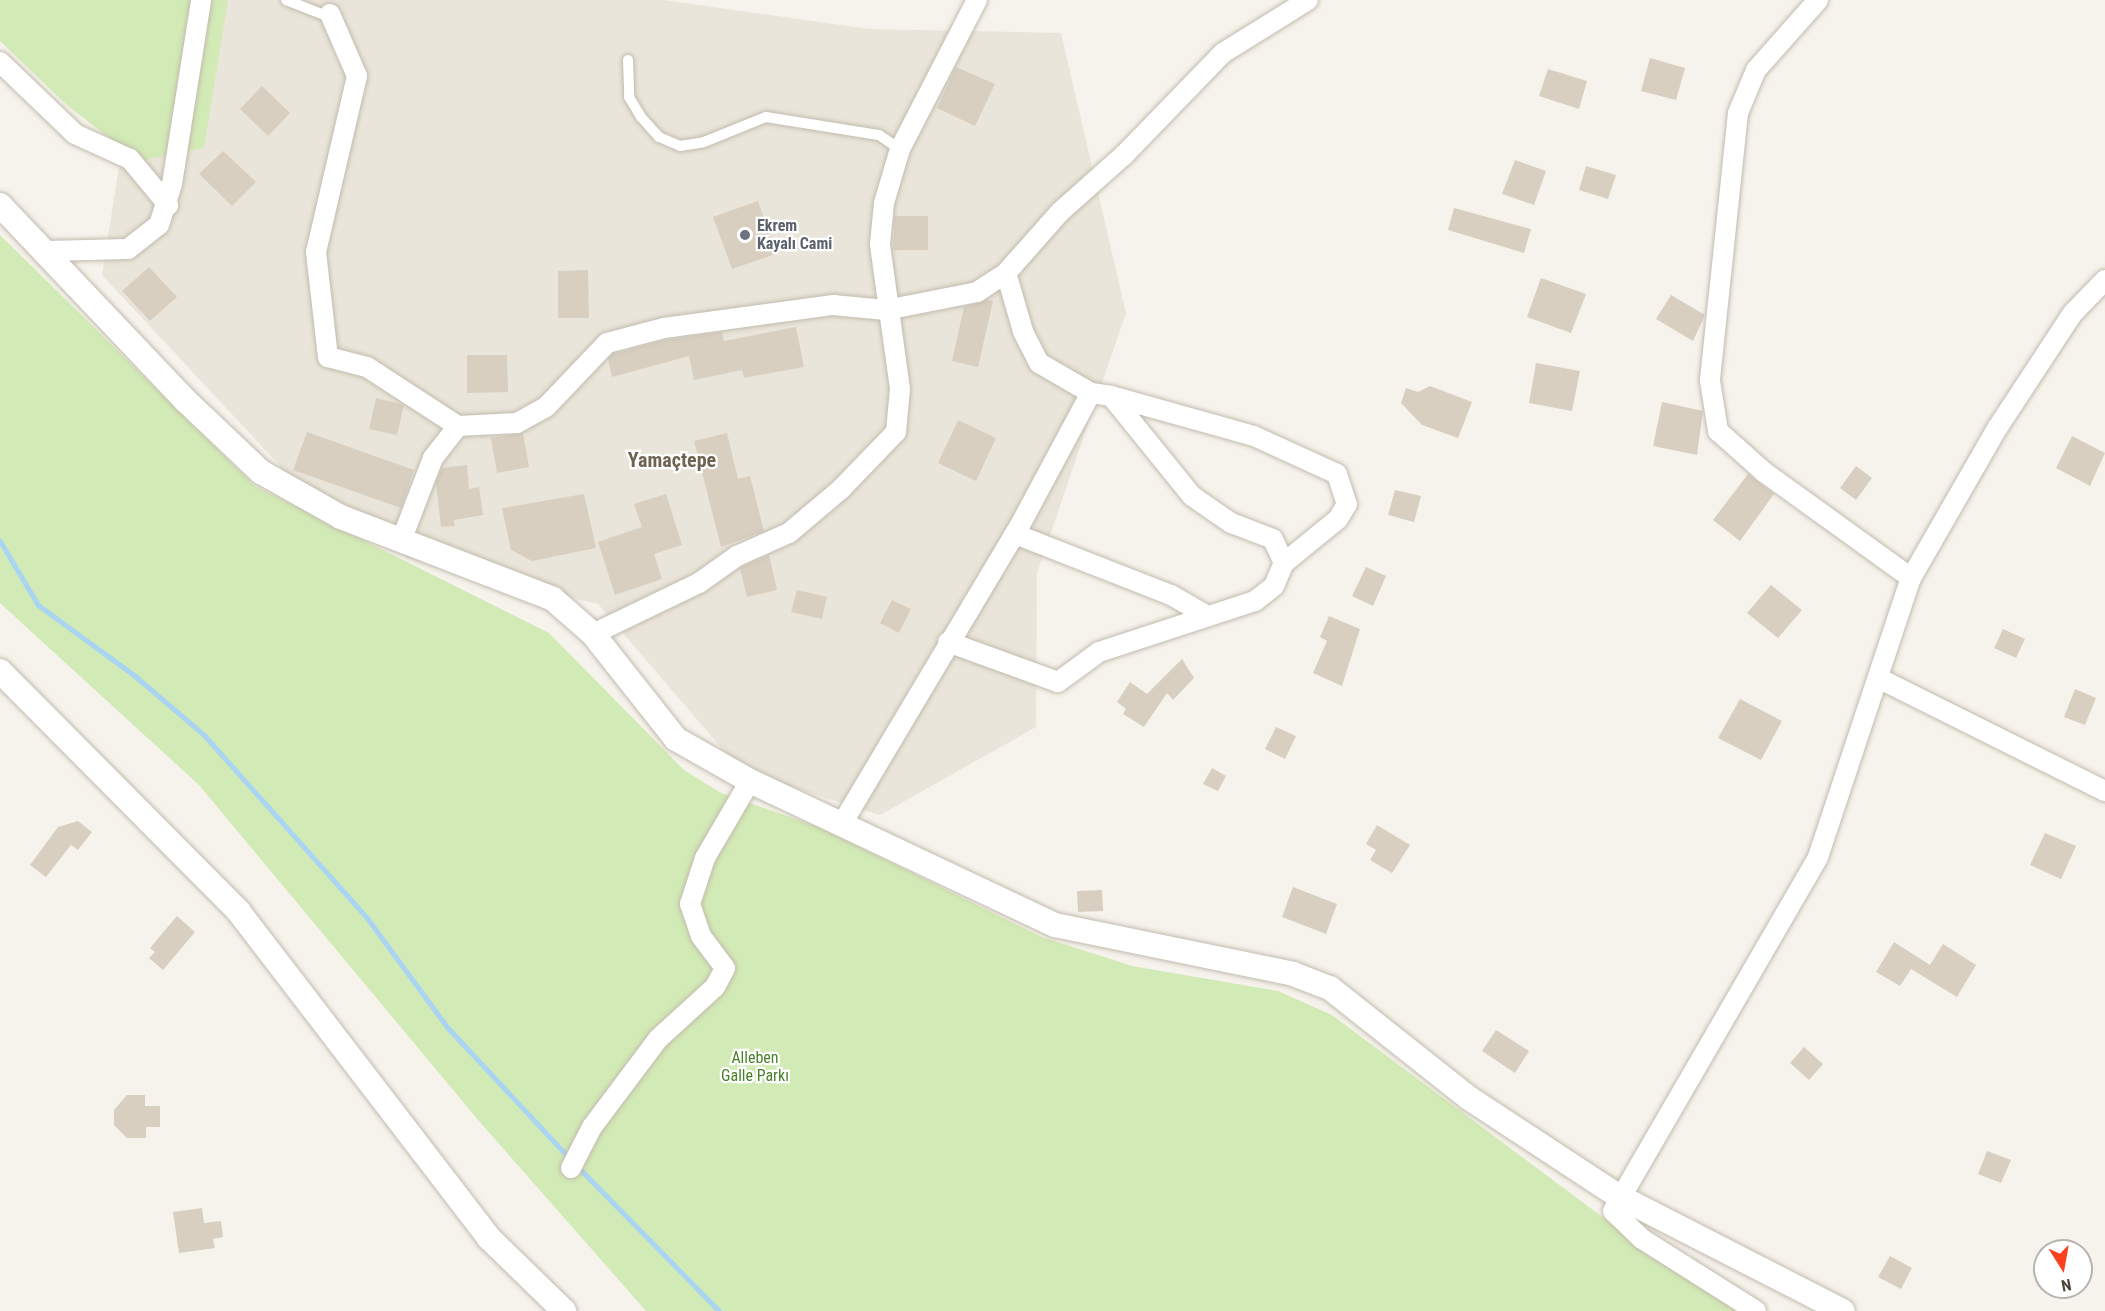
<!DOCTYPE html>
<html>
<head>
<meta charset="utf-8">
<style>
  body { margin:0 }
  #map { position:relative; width:2105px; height:1311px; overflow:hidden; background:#f6f3ec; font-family:"Roboto Condensed",sans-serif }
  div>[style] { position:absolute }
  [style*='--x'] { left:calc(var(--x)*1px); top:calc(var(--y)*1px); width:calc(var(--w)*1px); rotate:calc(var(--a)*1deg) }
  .residential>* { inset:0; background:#eae5da }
  .green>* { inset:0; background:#d2eab5 }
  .stream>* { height:5px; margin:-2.5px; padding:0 2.5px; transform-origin:2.5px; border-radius:2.5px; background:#a9d4f2 }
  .building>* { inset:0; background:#d8cfc1 }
  .roads { filter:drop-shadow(0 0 2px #c2bbae) drop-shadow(0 0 2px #c2bbae) }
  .service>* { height:10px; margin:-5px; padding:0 5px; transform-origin:5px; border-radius:5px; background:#fff }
  .minor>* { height:20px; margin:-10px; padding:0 10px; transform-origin:10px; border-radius:10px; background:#fff }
  .tertiary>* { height:24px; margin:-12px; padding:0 12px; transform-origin:12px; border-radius:12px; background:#fff }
  .dots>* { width:16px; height:16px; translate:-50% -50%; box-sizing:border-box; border:3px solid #fff; border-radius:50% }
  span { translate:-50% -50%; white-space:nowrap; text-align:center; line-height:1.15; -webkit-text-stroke:4.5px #fff; paint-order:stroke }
  .worship-label { font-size:16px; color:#5b616d; font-weight:700 }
  .left { translate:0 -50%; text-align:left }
  .park-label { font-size:16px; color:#4a7f2a }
  .quarter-label { font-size:20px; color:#6e6250; font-weight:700 }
  .north { position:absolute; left:2033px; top:1239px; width:60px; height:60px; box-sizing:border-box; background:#fff; border:2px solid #b7b4b0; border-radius:50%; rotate:169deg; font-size:16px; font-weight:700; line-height:24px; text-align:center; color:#4b4439 }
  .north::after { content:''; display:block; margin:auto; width:21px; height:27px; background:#fc3f1d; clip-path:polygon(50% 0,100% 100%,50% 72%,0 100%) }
</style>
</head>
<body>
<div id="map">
  <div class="residential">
    <i style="clip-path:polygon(145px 0,664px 0,869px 29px,1061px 33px,1126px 313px,1037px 573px,1036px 727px,880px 815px,741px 771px,598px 604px,409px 559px,296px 483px,102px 275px)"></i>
  </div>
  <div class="green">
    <i style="clip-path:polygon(0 0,228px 0,204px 148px,139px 161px,68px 106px,0 41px)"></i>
    <i style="clip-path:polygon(0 235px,255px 486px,549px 633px,684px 770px,721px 793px,821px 828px,1042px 937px,1132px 966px,1278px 991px,1332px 1015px,1660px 1260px,1739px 1311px,646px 1311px,479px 1121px,199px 785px,0 603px)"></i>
  </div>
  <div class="stream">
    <i style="--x:0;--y:541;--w:74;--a:59.3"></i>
    <i style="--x:38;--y:605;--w:120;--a:36.2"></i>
    <i style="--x:135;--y:676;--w:91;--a:40.5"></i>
    <i style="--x:204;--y:735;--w:245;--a:48.3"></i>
    <i style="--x:367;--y:918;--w:135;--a:53.7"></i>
    <i style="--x:447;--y:1027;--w:182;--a:47"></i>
    <i style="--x:577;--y:1166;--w:203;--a:45.6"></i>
  </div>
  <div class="building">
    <i style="clip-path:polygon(1650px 58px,1685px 68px,1676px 100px,1641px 91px)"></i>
    <i style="clip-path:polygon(956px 67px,995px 84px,975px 126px,937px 108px)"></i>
    <i style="clip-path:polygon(1548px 69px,1587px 81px,1579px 109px,1539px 96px)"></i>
    <i style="clip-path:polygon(262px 86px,290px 113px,268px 136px,240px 109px)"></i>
    <i style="clip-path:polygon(223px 151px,256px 182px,232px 206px,199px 174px)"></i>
    <i style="clip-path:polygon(1515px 160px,1546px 171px,1534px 205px,1502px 194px)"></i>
    <i style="clip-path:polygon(1586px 166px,1616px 175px,1608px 199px,1579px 190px)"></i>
    <i style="clip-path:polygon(758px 201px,776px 254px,732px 269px,713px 217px)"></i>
    <i style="clip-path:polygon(1454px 208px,1531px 229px,1524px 253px,1448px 230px)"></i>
    <i style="clip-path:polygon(895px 216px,928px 216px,928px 250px,893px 250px)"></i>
    <i style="clip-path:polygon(149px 267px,177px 297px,150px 321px,122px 291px)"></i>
    <i style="clip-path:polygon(588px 270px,589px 318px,558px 318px,558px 271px)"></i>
    <i style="clip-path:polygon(1541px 278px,1586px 294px,1571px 333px,1527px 317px)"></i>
    <i style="clip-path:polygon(1671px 295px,1705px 315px,1693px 341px,1656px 319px)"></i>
    <i style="clip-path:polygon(987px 300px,993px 301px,978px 367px,952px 361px,964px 307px)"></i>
    <i style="clip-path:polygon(796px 327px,804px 367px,744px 378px,742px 370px,694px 380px,689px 356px,612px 377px,608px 359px,613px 354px,666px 340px,722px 332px,724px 341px)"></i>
    <i style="clip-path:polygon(467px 355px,507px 355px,508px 392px,467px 393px)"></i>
    <i style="clip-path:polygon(1536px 363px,1580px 371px,1572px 411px,1529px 403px)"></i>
    <i style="clip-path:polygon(1430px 386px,1472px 402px,1458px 438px,1422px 425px,1401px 403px,1406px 388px,1418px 392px)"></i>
    <i style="clip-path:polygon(376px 398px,404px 405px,397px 435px,369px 429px)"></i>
    <i style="clip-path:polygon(1662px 402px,1703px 411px,1697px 455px,1653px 446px)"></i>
    <i style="clip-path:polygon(958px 420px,996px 438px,976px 481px,938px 463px)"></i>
    <i style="clip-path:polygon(307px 432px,414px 470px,401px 508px,293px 470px)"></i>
    <i style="clip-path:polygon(523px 433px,529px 467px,497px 473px,491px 438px)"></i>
    <i style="clip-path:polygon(727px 433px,738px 479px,750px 476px,764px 531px,721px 547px,694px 441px)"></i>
    <i style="clip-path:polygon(2072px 436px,2105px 453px,2090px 486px,2056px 468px)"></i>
    <i style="clip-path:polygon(467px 465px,469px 489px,479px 487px,483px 515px,454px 520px,455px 526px,441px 527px,436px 483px,442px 468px)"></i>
    <i style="clip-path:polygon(1856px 466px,1872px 478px,1856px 500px,1840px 488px)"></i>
    <i style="clip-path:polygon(1748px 474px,1774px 494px,1740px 541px,1713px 520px)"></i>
    <i style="clip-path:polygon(1395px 490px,1421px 496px,1414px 522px,1388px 515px)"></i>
    <i style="clip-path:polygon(584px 494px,596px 548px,532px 561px,511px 550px,502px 508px)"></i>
    <i style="clip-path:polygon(666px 494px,682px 545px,654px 554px,662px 579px,615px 595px,598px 542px,642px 527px,634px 504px)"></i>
    <i style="clip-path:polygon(769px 555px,777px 590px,747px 597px,740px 568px)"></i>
    <i style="clip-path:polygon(1366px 567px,1386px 576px,1373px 606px,1352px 596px)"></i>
    <i style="clip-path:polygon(1771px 585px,1802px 610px,1778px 638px,1747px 613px)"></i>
    <i style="clip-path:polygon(797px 590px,827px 597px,822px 619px,791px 612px)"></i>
    <i style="clip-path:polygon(892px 600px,911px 609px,899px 633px,880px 623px)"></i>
    <i style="clip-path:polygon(1329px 616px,1360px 629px,1342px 686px,1313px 673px,1327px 641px,1320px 637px)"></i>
    <i style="clip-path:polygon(2003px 629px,2025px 639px,2016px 658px,1994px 648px)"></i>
    <i style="clip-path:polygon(1182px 659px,1194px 678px,1173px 700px,1167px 693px,1144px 727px,1123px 714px,1126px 709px,1117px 702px,1130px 682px,1147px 694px)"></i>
    <i style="clip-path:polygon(2075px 689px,2096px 698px,2085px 725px,2064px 717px)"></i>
    <i style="clip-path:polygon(1740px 699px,1782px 721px,1761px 760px,1718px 738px)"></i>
    <i style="clip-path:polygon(1276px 727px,1296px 736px,1285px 759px,1265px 749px)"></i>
    <i style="clip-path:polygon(1212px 768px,1226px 776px,1218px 791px,1203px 784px)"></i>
    <i style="clip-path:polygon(78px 821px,92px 832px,78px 850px,71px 845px,46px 877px,30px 865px,58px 827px)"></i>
    <i style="clip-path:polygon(1377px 825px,1410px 845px,1392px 873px,1370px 860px,1376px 850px,1366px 844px)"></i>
    <i style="clip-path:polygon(2045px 833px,2076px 846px,2061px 879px,2030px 865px)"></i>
    <i style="clip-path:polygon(1293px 887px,1337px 904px,1326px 934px,1282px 917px)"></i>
    <i style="clip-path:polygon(1102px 890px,1103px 911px,1078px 912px,1077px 891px)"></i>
    <i style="clip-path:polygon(177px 916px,195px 932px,163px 970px,149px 958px,155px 952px,150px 948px)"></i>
    <i style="clip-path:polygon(1894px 942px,1930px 965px,1943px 944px,1976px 965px,1957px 997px,1911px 969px,1900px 986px,1876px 972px)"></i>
    <i style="clip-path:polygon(1496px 1030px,1529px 1051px,1515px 1073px,1482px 1051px)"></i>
    <i style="clip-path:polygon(1804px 1047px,1823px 1064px,1809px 1080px,1790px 1063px)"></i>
    <i style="clip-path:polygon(127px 1095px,145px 1095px,145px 1106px,160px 1106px,160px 1127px,146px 1127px,146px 1138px,127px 1138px,114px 1125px,114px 1110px)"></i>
    <i style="clip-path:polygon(1987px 1151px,2011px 1160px,2001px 1183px,1978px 1174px)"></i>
    <i style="clip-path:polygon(202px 1208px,204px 1223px,221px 1221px,223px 1237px,213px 1239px,215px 1248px,179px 1253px,173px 1212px)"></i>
    <i style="clip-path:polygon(1890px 1256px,1912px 1268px,1901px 1289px,1878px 1277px)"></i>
  </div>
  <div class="roads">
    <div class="service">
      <i style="--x:286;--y:0;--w:49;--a:21.4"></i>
      <i style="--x:628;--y:60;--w:37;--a:88"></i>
      <i style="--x:629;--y:97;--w:23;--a:59"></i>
      <i style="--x:641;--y:117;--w:27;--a:48"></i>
      <i style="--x:659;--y:137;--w:23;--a:23"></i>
      <i style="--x:680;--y:146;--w:24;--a:-9"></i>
      <i style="--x:704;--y:142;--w:67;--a:-22"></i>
      <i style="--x:766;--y:117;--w:114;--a:9.1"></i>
      <i style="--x:879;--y:135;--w:25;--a:34"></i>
    </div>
    <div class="minor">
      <i style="--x:1818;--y:0;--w:94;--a:131.5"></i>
      <i style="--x:1756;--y:70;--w:47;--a:112.7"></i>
      <i style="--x:1738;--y:113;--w:269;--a:96"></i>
      <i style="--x:1710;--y:381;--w:51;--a:80.9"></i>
      <i style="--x:1718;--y:431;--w:62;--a:41.7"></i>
      <i style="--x:1764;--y:472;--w:181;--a:35.8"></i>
      <i style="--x:330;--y:14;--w:68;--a:66.5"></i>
      <i style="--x:357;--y:76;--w:181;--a:103.1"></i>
      <i style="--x:316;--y:252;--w:106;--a:83.5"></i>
      <i style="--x:328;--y:357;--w:40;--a:14.4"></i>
      <i style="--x:367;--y:367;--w:108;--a:33"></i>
      <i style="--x:0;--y:62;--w:104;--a:43.8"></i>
      <i style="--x:75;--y:134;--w:60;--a:24.4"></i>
      <i style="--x:130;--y:159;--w:60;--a:50.4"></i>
      <i style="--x:47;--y:251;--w:81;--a:-1.4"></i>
      <i style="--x:128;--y:249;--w:39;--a:-38"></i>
      <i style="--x:159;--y:225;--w:43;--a:-72.4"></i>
      <i style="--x:172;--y:184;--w:186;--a:-81"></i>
      <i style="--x:1111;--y:396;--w:148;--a:15.6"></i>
      <i style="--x:1254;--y:436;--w:91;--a:24.6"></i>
      <i style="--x:1337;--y:474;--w:32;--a:72"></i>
      <i style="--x:1347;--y:504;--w:17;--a:121"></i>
      <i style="--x:1338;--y:519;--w:70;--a:140.8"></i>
      <i style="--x:1015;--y:534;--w:168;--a:21.4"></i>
      <i style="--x:1171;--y:595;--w:40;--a:29.7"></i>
      <i style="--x:401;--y:541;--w:89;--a:-68.9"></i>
      <i style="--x:433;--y:458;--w:41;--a:-52"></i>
      <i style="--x:458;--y:426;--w:59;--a:-2.9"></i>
      <i style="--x:517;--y:423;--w:33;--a:-29"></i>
      <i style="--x:546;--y:407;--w:88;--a:-46.4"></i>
      <i style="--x:607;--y:343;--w:59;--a:-14.7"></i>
      <i style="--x:664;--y:328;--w:171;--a:-7.8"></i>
      <i style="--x:833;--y:305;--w:53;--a:5.4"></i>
      <i style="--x:886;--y:310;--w:93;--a:-11.2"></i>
      <i style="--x:977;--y:292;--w:35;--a:-33"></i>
      <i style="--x:1006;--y:273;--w:81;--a:-48.5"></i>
      <i style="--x:1060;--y:212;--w:86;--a:-41.7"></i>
      <i style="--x:1124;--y:155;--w:142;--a:-45.9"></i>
      <i style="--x:1223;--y:53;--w:100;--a:-31.9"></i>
      <i style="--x:593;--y:634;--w:118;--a:-25.7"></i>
      <i style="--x:699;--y:583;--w:47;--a:-35.4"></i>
      <i style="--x:737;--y:556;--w:57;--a:-23.9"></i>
      <i style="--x:789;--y:533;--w:68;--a:-40.2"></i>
      <i style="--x:841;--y:489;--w:79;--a:-46"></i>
      <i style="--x:896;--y:432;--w:43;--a:-84.7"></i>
      <i style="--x:900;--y:389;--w:146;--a:-97.9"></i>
      <i style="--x:880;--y:244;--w:41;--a:-84.4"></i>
      <i style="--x:884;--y:203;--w:56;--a:-73.5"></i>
      <i style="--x:900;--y:149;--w:168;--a:-62.7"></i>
      <i style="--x:948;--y:642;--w:117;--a:20"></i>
      <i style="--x:1058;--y:682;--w:51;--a:-36.2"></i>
      <i style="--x:1099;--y:652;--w:164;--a:-18.1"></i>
      <i style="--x:1255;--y:601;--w:24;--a:-38"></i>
      <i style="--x:1274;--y:586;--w:25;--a:-67"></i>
      <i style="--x:1284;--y:563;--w:26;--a:-115"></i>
      <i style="--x:1273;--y:539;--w:45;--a:-159.1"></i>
      <i style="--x:1231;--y:523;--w:47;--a:-145.3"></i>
      <i style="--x:1192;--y:496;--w:129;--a:-129"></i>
      <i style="--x:1111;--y:396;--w:20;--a:-171"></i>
      <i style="--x:1878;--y:678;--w:254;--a:26.5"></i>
      <i style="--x:843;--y:822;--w:344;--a:-59.2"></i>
      <i style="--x:1019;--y:527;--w:152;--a:-61.8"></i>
      <i style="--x:1091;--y:393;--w:60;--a:-150"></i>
      <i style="--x:1039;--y:363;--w:36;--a:-117"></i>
      <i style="--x:1023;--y:331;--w:60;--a:-106.3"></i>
      <i style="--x:571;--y:1168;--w:46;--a:-62.9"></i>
      <i style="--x:592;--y:1127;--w:110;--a:-53.1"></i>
      <i style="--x:658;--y:1039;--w:77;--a:-42.4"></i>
      <i style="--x:715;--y:987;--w:21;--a:-62"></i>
      <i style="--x:725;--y:968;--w:40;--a:-127"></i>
      <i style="--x:701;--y:936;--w:34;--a:-109"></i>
      <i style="--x:690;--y:904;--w:48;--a:-71.9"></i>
      <i style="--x:705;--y:858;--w:89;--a:-59.7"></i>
      <i style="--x:1756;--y:1311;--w:135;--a:-147.7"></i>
      <i style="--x:1642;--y:1239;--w:40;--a:-136"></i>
      <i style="--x:1613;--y:1211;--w:409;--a:-59.9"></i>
      <i style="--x:1818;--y:857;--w:294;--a:-71.6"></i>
      <i style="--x:1911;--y:578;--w:174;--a:-60.1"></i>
      <i style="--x:1998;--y:427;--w:136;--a:-56.7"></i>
      <i style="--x:2073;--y:313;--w:46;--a:-45.9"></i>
    </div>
    <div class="tertiary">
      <i style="--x:0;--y:205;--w:269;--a:46.5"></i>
      <i style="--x:185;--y:400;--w:105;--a:43.5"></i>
      <i style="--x:261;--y:472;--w:92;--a:29.4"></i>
      <i style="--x:341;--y:517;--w:227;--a:21.1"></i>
      <i style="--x:553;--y:599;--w:53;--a:41.2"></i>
      <i style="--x:593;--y:634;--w:134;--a:51.7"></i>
      <i style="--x:676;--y:739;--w:85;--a:29.6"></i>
      <i style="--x:750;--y:781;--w:337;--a:25.3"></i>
      <i style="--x:1055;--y:925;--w:243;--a:11.6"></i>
      <i style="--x:1293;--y:974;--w:40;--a:21"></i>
      <i style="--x:1330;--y:988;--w:177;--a:38.4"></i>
      <i style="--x:1469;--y:1098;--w:181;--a:33.3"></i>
      <i style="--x:1620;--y:1197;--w:250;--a:27.1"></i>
      <i style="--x:0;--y:671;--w:339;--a:45.2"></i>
      <i style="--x:239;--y:912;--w:411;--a:52.5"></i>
      <i style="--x:489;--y:1238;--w:105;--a:44.2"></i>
    </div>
  </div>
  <div class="dots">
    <i style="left:745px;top:235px;background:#6b7280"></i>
  </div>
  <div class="worship-label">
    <span class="left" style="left:757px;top:235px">Ekrem<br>Kayalı Cami</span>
  </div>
  <div class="park-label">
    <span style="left:755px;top:1067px">Alleben<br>Galle Parkı</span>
  </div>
  <div class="quarter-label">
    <span style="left:672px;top:460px">Yamaçtepe</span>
  </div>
  <div class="north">N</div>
</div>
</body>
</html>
